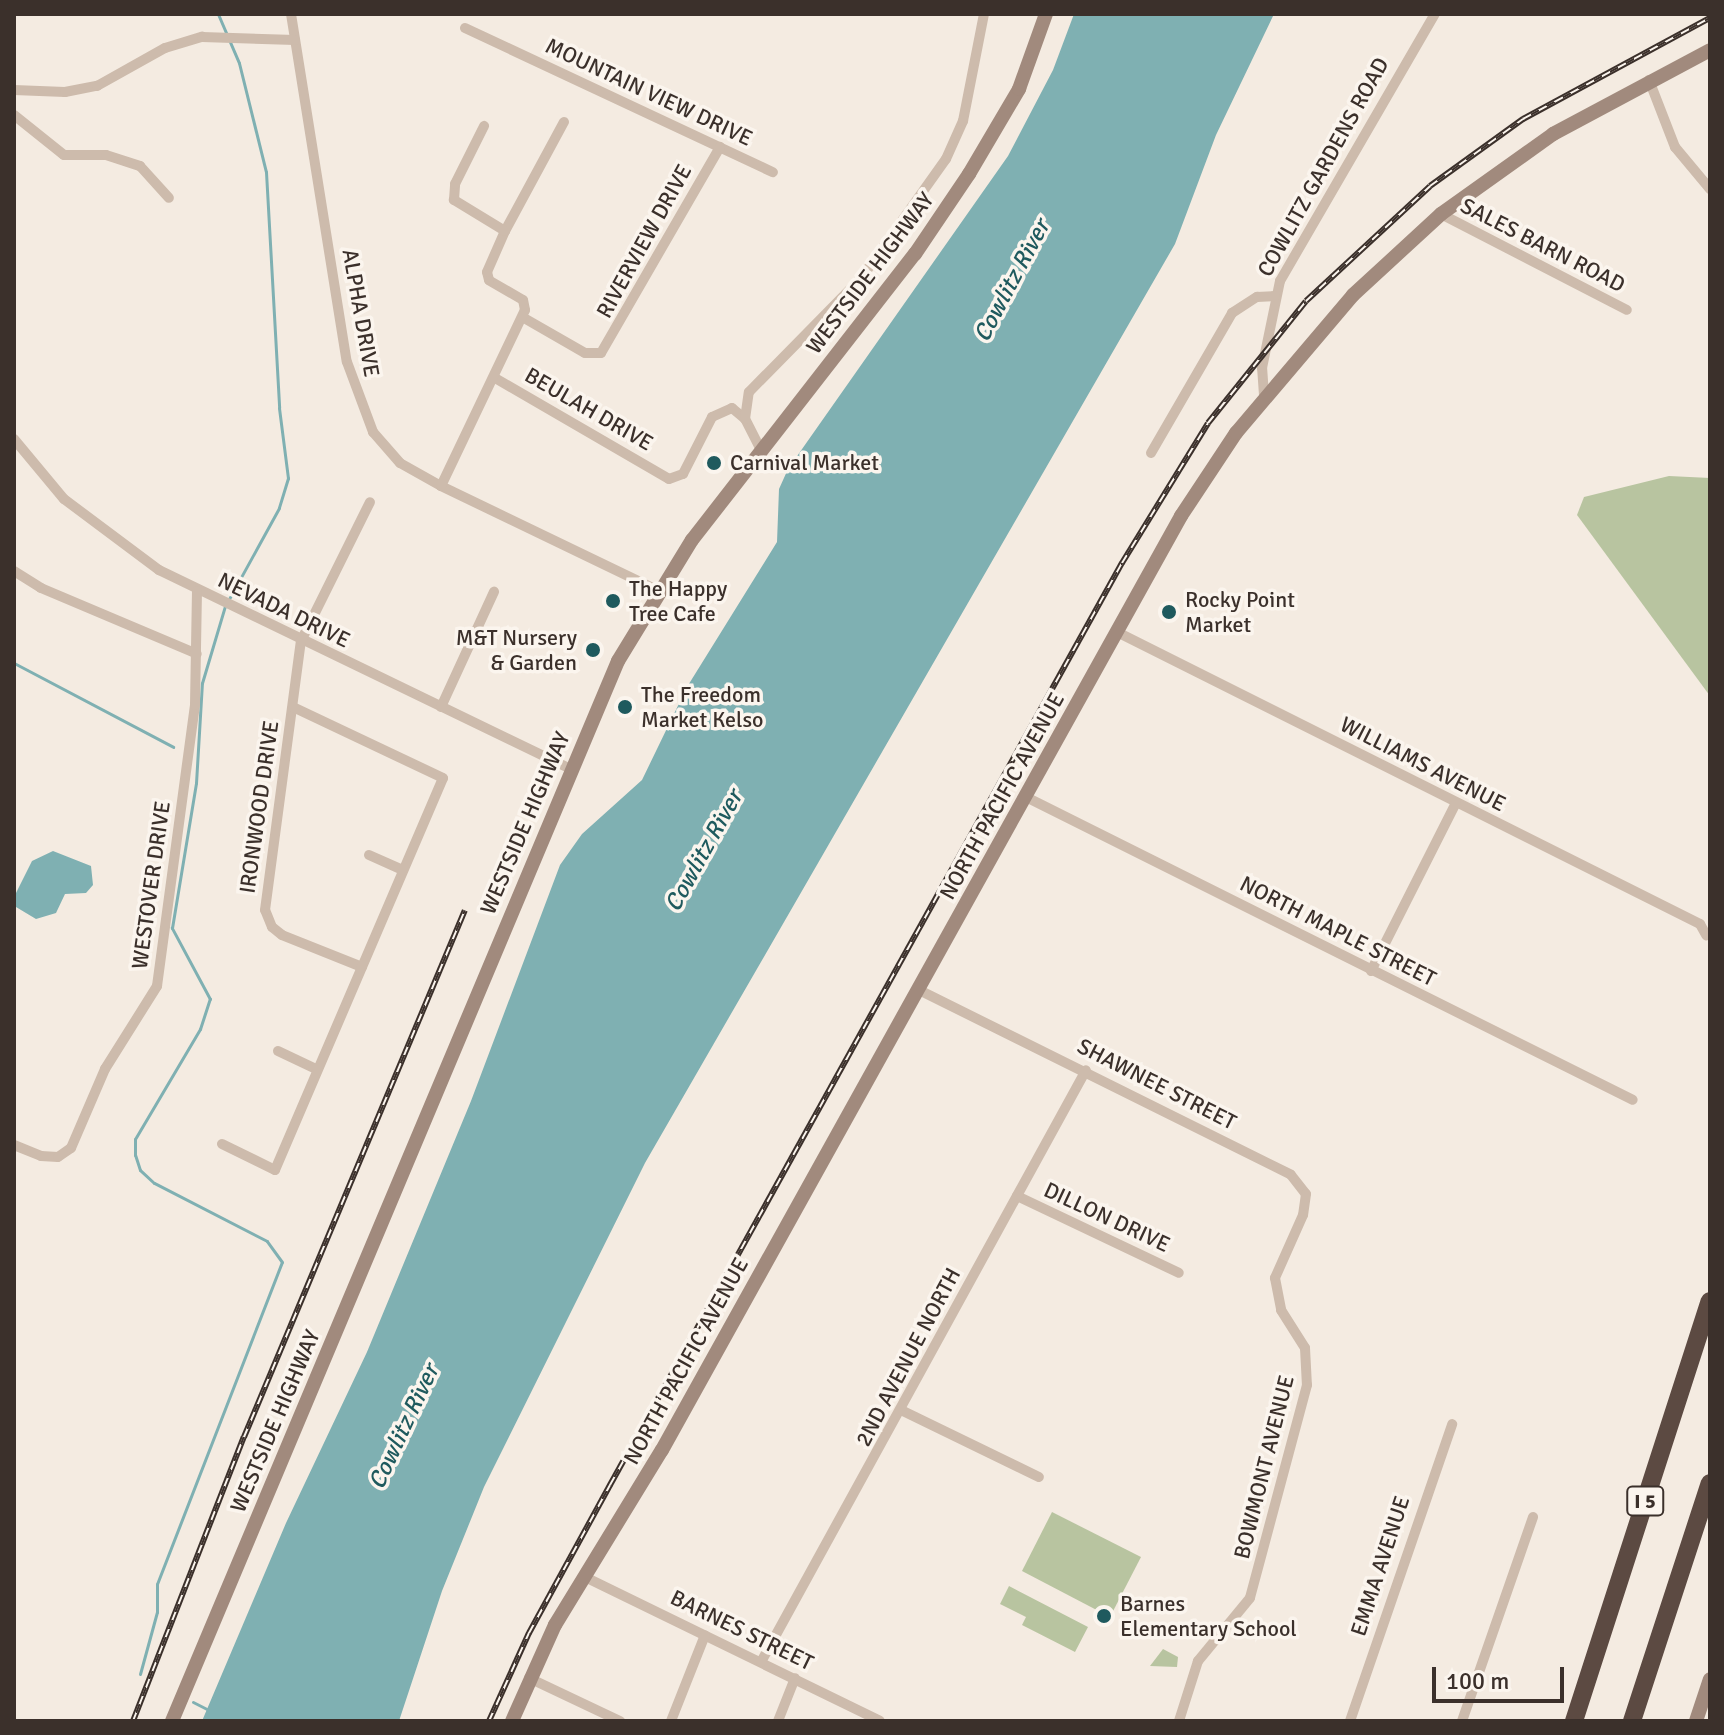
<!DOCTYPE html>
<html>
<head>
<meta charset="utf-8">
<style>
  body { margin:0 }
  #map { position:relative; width:1724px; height:1735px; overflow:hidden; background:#f4ebe1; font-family:Signika,sans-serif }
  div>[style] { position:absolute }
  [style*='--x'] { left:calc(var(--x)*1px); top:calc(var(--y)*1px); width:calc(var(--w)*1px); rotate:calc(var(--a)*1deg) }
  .green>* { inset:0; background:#b8c4a0 }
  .water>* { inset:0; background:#7fb0b2 }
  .stream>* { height:3px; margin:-1.5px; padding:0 1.5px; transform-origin:1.5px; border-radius:1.5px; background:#7fb0b2 }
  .street>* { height:10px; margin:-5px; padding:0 5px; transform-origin:5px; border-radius:5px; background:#cdbbac }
  .secondary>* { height:14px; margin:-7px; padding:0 7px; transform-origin:7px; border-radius:7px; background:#a18a7d }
  .highway>* { height:18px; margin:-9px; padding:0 9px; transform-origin:9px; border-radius:9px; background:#5c4a42 }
  .rail>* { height:6px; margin-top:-3px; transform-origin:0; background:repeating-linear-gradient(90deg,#fbf5ee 0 9px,#3b302b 0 18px); box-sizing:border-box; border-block:2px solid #3b302b }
  .dots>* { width:22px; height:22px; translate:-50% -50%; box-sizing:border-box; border:4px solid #fbf5ee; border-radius:50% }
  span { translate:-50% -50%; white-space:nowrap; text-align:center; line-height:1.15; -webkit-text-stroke:7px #fbf5ee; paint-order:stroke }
  .shield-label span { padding:2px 6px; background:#fbf5ee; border:2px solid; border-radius:6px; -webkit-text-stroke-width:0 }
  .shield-label { font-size:20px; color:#3b302b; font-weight:700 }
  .street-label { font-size:22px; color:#3b302b }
  .poi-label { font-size:22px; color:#3b302b }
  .left { translate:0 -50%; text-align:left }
  .right { translate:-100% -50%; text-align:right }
  .water-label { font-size:24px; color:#1f5a5e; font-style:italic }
  .frame { position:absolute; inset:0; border:16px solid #3b302b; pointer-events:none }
  .scale { position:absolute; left:1432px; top:1667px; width:132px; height:36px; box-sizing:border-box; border:4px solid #3b302b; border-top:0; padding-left:10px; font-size:24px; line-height:28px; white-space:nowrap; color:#3b302b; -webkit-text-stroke:6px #fbf5ee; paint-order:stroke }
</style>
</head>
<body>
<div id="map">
  <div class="green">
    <i style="clip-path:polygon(1669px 476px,1710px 478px,1710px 696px,1577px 515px,1584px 497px)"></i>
    <i style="clip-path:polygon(1052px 1512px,1141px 1557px,1110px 1617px,1022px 1571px)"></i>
    <i style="clip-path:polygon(1009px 1586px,1088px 1627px,1075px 1652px,1022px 1625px,1026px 1617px,1000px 1604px)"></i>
    <i style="clip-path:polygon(1163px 1649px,1178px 1657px,1177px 1667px,1150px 1666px)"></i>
  </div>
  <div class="water">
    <i style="clip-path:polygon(1074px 14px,1274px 14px,1216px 135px,1175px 244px,645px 1163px,484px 1487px,442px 1591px,399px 1721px,202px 1721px,286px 1523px,367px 1352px,471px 1101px,560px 865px,582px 834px,642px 780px,687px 687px,777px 542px,779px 489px,788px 469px,1008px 156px,1053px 70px)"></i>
    <i style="clip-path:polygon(53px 851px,91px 866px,93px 885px,86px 893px,65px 894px,56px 913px,36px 919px,16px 907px,14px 897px,32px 861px)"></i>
  </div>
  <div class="stream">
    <i style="--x:218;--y:14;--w:53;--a:66.8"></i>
    <i style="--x:239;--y:63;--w:112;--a:76.1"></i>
    <i style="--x:266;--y:172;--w:236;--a:86.8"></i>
    <i style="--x:279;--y:408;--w:71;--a:82.7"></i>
    <i style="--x:288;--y:478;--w:31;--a:107"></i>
    <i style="--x:279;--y:508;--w:104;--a:118.8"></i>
    <i style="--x:14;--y:663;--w:180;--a:27.8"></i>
    <i style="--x:140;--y:1674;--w:64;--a:-74.7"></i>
    <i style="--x:157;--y:1612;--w:28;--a:-90"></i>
    <i style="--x:157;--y:1584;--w:345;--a:-68.8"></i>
    <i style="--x:282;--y:1262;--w:26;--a:-126"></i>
    <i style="--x:267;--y:1241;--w:127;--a:-152.8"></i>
    <i style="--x:154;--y:1183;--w:19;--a:-137"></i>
    <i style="--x:140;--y:1170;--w:16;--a:-108"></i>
    <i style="--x:135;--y:1155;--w:16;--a:-90"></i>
    <i style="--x:135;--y:1139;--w:128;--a:-59.4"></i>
    <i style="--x:200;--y:1029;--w:32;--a:-72"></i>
    <i style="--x:210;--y:999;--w:81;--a:-118.2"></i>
    <i style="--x:172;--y:928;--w:147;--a:-80.6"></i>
    <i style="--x:196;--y:783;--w:100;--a:-86.6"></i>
    <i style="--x:202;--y:683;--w:80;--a:-73.4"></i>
    <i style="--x:193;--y:1702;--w:16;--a:27"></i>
  </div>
  <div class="street">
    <i style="--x:291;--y:14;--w:352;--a:80.9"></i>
    <i style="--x:347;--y:362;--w:75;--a:69.6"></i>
    <i style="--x:373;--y:432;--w:41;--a:48.9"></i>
    <i style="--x:400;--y:463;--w:47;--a:29.3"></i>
    <i style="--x:441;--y:486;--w:242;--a:25.7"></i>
    <i style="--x:465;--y:28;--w:340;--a:25.1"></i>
    <i style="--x:1649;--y:80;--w:72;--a:68.8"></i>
    <i style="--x:1675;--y:147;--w:55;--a:50.2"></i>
    <i style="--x:14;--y:90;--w:51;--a:2.2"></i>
    <i style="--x:65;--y:92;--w:33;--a:-11"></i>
    <i style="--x:97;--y:86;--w:78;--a:-29.2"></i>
    <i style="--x:165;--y:48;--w:39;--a:-17"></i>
    <i style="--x:202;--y:37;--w:93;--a:1.8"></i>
    <i style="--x:14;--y:115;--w:64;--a:38.7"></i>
    <i style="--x:64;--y:155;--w:42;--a:0"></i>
    <i style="--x:106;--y:155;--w:36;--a:18"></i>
    <i style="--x:140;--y:166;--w:43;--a:47.8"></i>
    <i style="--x:1441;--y:214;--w:209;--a:27.3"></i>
    <i style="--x:505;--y:231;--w:124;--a:-61.6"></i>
    <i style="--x:524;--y:318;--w:70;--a:29.8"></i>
    <i style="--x:585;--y:353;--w:16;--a:0"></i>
    <i style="--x:601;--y:353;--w:238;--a:-60"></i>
    <i style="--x:495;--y:378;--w:201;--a:30.1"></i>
    <i style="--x:669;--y:479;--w:15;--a:-20"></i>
    <i style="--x:683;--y:474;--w:64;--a:-63"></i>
    <i style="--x:712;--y:417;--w:22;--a:-24"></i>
    <i style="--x:732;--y:408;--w:16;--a:40"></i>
    <i style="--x:1264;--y:395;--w:27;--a:-94"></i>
    <i style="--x:1262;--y:368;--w:89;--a:-78.3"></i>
    <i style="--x:1280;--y:281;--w:309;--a:-59.9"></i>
    <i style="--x:14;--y:439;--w:78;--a:50.2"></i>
    <i style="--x:64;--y:499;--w:119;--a:36.8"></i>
    <i style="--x:159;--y:570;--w:458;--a:25.8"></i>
    <i style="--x:762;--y:452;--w:37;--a:-117"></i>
    <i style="--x:745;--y:419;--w:27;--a:-82"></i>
    <i style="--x:749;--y:392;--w:161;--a:-45.5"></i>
    <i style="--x:862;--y:277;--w:145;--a:-54.6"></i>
    <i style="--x:946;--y:159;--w:42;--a:-65.9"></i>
    <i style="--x:963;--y:121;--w:109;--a:-78.9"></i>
    <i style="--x:1151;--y:453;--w:162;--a:-59.9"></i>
    <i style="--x:1232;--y:313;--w:30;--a:-33"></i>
    <i style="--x:1257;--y:297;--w:18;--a:-3"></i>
    <i style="--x:441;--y:486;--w:195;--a:-64.5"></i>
    <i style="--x:525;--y:310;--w:10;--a:-101"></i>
    <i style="--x:523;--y:300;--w:39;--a:-150"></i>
    <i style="--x:489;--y:280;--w:8;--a:-104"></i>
    <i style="--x:487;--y:272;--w:45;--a:-66.3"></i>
    <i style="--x:505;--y:231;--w:60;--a:-148.7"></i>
    <i style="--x:454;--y:200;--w:16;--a:-86"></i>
    <i style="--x:455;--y:184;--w:65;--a:-63.4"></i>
    <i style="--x:14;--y:571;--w:32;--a:32"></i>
    <i style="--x:41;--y:588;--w:169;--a:22.9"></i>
    <i style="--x:1117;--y:632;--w:652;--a:26.6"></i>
    <i style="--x:1700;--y:924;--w:13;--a:61"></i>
    <i style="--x:441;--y:707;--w:127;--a:-65.3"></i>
    <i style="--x:1026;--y:797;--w:678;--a:26.53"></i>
    <i style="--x:369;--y:855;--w:36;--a:24"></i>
    <i style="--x:362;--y:967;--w:86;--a:-158.2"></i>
    <i style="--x:282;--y:935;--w:13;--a:-141"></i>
    <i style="--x:272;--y:927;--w:18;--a:-112"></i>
    <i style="--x:265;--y:910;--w:271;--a:-82.4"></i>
    <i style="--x:301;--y:641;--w:155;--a:-63.6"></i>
    <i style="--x:1371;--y:971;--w:188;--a:-63.2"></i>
    <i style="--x:919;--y:990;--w:415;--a:26.4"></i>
    <i style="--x:1291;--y:1175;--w:24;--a:52"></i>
    <i style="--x:1306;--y:1194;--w:21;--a:98"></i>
    <i style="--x:1303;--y:1215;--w:69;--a:114"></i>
    <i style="--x:1275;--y:1278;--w:33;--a:79"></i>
    <i style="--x:1281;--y:1310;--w:45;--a:57.7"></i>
    <i style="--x:1305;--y:1348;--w:37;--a:87"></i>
    <i style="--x:1307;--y:1385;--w:220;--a:105"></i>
    <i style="--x:1250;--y:1598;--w:82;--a:129.5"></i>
    <i style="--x:1198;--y:1661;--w:63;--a:107.6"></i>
    <i style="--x:278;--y:1051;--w:42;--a:25.3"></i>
    <i style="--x:222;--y:1144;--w:59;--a:26.1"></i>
    <i style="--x:275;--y:1170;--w:426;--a:-66.8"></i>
    <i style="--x:443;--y:778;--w:166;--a:-154.7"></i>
    <i style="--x:14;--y:1145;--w:29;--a:22"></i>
    <i style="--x:41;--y:1156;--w:17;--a:3"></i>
    <i style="--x:58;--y:1157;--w:16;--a:-35"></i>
    <i style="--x:71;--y:1148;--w:86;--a:-66.7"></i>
    <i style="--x:105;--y:1069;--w:98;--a:-57.9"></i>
    <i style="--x:157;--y:986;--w:284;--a:-82.3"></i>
    <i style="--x:195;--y:705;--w:114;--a:-89"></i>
    <i style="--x:1017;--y:1196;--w:179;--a:25.4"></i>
    <i style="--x:903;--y:1411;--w:151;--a:25.9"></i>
    <i style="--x:585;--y:1577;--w:328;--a:26"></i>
    <i style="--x:761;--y:1662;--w:675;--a:-61.23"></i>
    <i style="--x:529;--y:1678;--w:101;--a:25.3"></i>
    <i style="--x:671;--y:1721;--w:92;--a:-68.4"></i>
    <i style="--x:778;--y:1721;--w:46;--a:-68.4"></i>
    <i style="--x:1350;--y:1721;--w:314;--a:-71"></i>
    <i style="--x:1462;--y:1721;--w:216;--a:-70.8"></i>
  </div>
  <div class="secondary">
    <i style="--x:172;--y:1721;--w:1150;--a:-67.18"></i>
    <i style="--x:618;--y:661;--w:142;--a:-58.6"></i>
    <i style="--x:692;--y:540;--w:363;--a:-52.1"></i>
    <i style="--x:915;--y:254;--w:97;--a:-56"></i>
    <i style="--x:969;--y:174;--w:99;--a:-59.5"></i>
    <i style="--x:1019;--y:89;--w:80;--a:-70.2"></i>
    <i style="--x:512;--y:1721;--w:105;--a:-65.9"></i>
    <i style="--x:555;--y:1625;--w:205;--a:-58.6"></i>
    <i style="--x:662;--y:1450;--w:1069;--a:-60.94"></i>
    <i style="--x:1181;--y:516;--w:100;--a:-56.5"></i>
    <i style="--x:1236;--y:433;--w:181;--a:-49.7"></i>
    <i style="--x:1353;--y:295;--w:120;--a:-42.6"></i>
    <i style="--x:1441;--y:214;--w:138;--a:-35.5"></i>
    <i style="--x:1553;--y:134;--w:178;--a:-28.1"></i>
    <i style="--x:1696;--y:1721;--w:44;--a:-71.6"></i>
  </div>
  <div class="highway">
    <i style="--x:1574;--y:1721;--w:441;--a:-72.1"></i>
    <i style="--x:1632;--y:1721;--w:250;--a:-71.9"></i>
  </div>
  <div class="rail">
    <i style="--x:133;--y:1721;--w:305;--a:-68.7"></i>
    <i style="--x:244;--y:1437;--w:571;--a:-67.25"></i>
    <i style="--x:489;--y:1721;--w:97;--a:-65.6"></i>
    <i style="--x:529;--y:1633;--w:169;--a:-61.3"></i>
    <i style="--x:610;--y:1485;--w:1055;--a:-60.96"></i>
    <i style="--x:1122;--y:563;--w:164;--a:-58.4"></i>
    <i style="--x:1208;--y:423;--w:156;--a:-51.2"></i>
    <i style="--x:1306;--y:301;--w:169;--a:-42.8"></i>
    <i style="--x:1430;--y:186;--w:115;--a:-35.8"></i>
    <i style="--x:1523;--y:119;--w:213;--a:-28.4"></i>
  </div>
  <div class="dots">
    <i style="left:714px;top:463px;background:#1f5a5e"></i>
    <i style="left:613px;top:601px;background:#1f5a5e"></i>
    <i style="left:1169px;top:612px;background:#1f5a5e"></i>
    <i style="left:593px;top:650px;background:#1f5a5e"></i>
    <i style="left:625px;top:707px;background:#1f5a5e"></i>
    <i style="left:1104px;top:1616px;background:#1f5a5e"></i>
  </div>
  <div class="shield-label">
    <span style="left:1645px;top:1501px">I 5</span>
  </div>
  <div class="street-label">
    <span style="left:649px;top:92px;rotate:25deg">MOUNTAIN VIEW DRIVE</span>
    <span style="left:1323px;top:167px;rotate:-61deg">COWLITZ GARDENS ROAD</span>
    <span style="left:644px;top:241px;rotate:-61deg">RIVERVIEW DRIVE</span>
    <span style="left:1543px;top:245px;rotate:27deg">SALES BARN ROAD</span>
    <span style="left:870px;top:273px;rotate:-53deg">WESTSIDE HIGHWAY</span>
    <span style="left:361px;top:313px;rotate:80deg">ALPHA DRIVE</span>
    <span style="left:589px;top:409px;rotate:30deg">BEULAH DRIVE</span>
    <span style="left:284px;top:610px;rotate:26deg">NEVADA DRIVE</span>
    <span style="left:1423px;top:764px;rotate:27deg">WILLIAMS AVENUE</span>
    <span style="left:1002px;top:796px;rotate:-61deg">NORTH PACIFIC AVENUE</span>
    <span style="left:259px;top:807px;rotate:-82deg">IRONWOOD DRIVE</span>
    <span style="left:525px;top:823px;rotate:-67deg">WESTSIDE HIGHWAY</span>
    <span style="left:151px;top:885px;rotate:-82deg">WESTOVER DRIVE</span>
    <span style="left:1338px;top:931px;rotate:27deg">NORTH MAPLE STREET</span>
    <span style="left:1157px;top:1084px;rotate:27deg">SHAWNEE STREET</span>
    <span style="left:1107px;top:1217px;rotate:25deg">DILLON DRIVE</span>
    <span style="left:908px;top:1357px;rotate:-62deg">2ND AVENUE NORTH</span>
    <span style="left:686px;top:1361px;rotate:-61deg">NORTH PACIFIC AVENUE</span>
    <span style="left:275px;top:1421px;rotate:-67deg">WESTSIDE HIGHWAY</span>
    <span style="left:1264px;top:1467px;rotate:-76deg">BOWMONT AVENUE</span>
    <span style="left:1380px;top:1566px;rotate:-72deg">EMMA AVENUE</span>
    <span style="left:742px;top:1630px;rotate:26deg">BARNES STREET</span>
  </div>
  <div class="poi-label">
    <span class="left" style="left:730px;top:463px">Carnival Market</span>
    <span class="left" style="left:629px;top:601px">The Happy<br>Tree Cafe</span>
    <span class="left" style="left:1185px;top:612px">Rocky Point<br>Market</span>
    <span class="right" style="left:577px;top:650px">M&amp;T Nursery<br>&amp; Garden</span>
    <span class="left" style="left:641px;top:707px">The Freedom<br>Market Kelso</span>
    <span class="left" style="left:1120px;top:1616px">Barnes<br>Elementary School</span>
  </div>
  <div class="water-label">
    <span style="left:1012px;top:281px;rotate:-62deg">Cowlitz River</span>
    <span style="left:704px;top:851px;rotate:-61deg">Cowlitz River</span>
    <span style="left:404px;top:1427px;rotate:-65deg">Cowlitz River</span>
  </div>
  <div class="frame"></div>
  <div class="scale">100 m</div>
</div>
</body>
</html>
